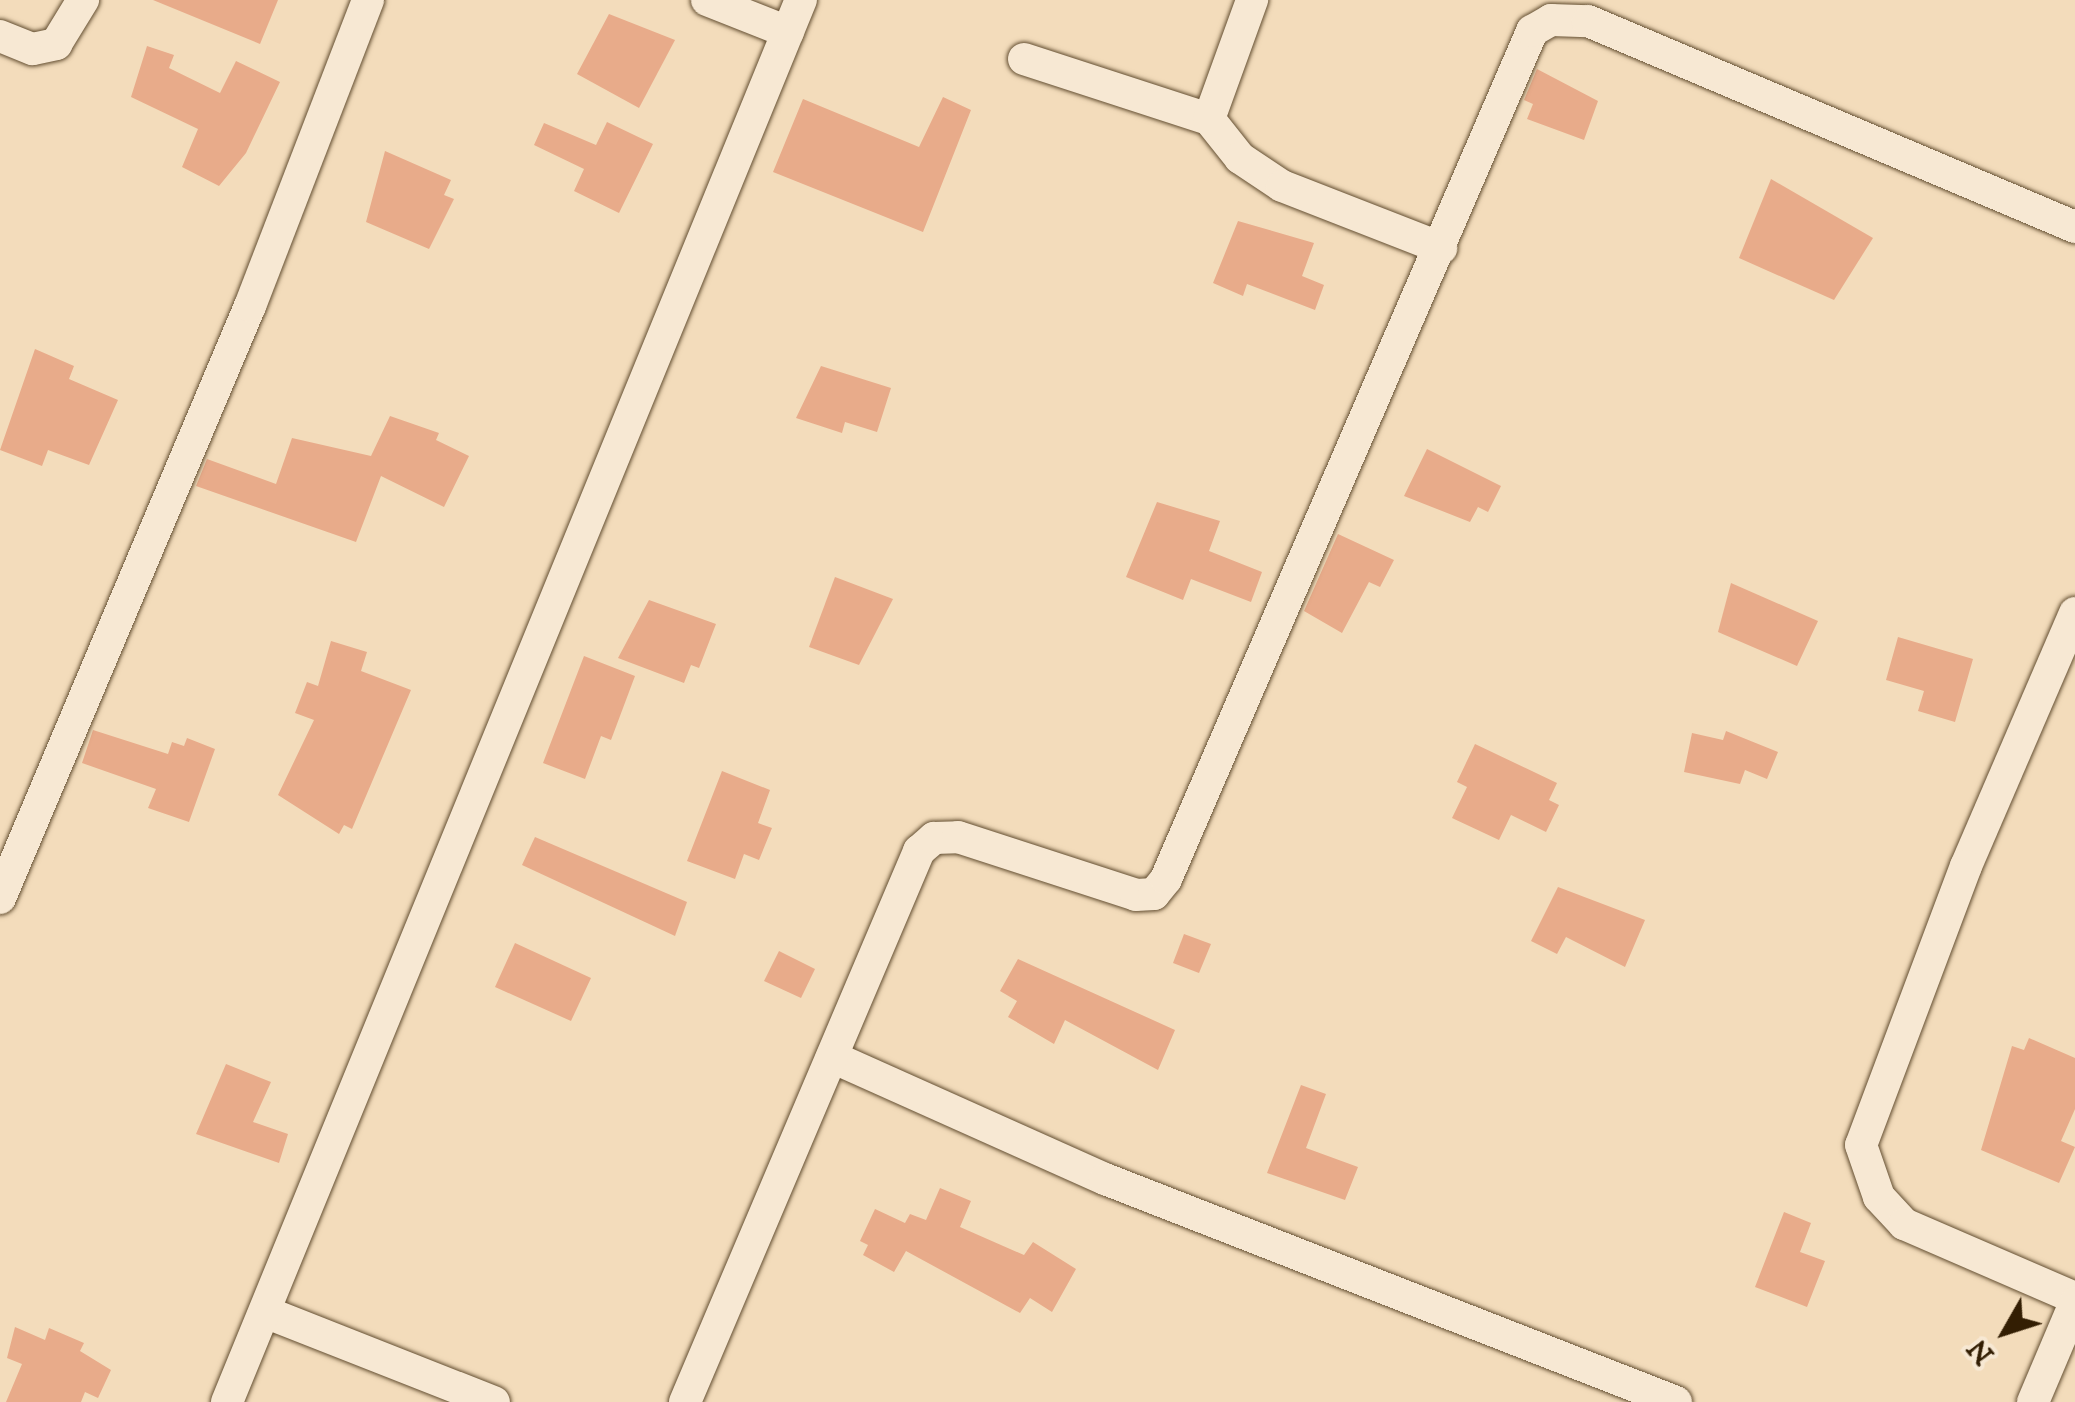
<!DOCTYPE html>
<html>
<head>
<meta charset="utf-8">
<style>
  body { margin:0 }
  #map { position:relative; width:2075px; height:1402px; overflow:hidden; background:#f3dcbb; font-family:"IM FELL DW Pica",serif }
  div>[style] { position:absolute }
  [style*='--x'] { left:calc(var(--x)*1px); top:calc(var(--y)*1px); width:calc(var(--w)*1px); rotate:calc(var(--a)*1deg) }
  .building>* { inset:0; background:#e8ab8a }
  .roads { filter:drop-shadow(0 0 2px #634e31) drop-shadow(0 0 2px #634e31) }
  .minor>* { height:32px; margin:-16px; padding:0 16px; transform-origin:16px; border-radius:16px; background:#f7e8d3 }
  span { translate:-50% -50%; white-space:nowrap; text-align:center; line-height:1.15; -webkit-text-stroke:8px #f7e8d3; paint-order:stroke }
  .north { position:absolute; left:1955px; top:1282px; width:100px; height:100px; -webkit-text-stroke:8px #f7e8d3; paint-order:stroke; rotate:231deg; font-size:28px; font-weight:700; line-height:40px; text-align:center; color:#331e03 }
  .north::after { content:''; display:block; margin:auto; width:35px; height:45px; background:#331e03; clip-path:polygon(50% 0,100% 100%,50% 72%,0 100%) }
</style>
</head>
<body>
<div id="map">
  <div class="building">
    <i style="clip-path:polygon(153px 0,278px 0,260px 44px)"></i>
    <i style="clip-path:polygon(609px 14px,675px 40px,639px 108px,577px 74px)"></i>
    <i style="clip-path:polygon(147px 46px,174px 55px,169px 68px,220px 93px,236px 61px,280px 82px,246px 153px,219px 186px,182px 167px,198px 129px,131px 97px)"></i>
    <i style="clip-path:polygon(1537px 69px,1598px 101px,1584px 140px,1527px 119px,1533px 104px,1524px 100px)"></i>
    <i style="clip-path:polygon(943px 97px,971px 110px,923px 232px,773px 172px,803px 99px,919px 147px)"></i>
    <i style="clip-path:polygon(607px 122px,653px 144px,619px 213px,574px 191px,584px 169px,534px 145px,544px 123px,596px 145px)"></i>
    <i style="clip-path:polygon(385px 151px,451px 180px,444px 195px,454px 199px,429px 249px,366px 222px)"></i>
    <i style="clip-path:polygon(1771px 179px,1873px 238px,1834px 300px,1739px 258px)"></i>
    <i style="clip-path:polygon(1238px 221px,1314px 243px,1302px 276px,1324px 285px,1315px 310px,1247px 284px,1243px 296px,1213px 283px)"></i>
    <i style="clip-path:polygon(35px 349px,74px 366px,69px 379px,118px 400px,89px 465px,48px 450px,42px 466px,0 450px)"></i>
    <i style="clip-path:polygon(821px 366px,891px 388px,877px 432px,845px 422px,842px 433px,796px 418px)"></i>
    <i style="clip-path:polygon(390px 416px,439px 433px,436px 440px,469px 456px,444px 507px,381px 476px,356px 542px,196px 486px,207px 459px,276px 484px,292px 438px,371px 456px)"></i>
    <i style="clip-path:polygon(1427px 449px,1501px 486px,1488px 512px,1478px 507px,1470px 522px,1404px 496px)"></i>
    <i style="clip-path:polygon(1157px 502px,1220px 521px,1209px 551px,1262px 572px,1251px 602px,1191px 579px,1183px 600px,1126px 577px)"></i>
    <i style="clip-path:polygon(1338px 534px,1394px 560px,1380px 587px,1369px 582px,1342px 633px,1304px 611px)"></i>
    <i style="clip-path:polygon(835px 577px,893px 599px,859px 665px,809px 647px)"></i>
    <i style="clip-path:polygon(1731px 583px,1818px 621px,1797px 666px,1718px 632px)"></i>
    <i style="clip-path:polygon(649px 600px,716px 624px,699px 668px,691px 665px,684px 683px,618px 658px)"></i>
    <i style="clip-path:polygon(1898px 637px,1973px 659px,1955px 722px,1918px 711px,1924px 691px,1886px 680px)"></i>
    <i style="clip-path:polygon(331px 641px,367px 652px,361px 671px,411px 690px,352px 829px,344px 825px,339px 834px,278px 795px,314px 720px,295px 713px,307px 682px,318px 686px)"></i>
    <i style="clip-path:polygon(584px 656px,635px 676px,611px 740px,601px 736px,585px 779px,543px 763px)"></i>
    <i style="clip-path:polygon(93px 730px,168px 754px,172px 742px,184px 746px,187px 738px,215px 749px,189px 822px,148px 808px,156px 789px,82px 763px)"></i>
    <i style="clip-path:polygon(1726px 731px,1778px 752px,1767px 779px,1745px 770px,1740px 784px,1684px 772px,1692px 733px,1723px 740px)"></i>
    <i style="clip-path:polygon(1475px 744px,1557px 783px,1549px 800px,1559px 805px,1546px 832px,1511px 815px,1499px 840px,1452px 818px,1467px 787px,1457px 782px)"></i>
    <i style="clip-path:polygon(722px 771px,770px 790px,758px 823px,772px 828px,759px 860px,744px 854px,735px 879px,687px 861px)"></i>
    <i style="clip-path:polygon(535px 837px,687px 902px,675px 936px,522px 865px)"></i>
    <i style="clip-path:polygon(1558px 887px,1645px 920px,1625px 967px,1566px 937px,1557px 954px,1531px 941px)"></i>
    <i style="clip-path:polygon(1184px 934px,1211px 944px,1199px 973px,1173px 963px)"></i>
    <i style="clip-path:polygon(515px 943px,591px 978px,571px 1021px,495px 987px)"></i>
    <i style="clip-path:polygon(779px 951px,815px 969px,801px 998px,764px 981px)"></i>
    <i style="clip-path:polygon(1018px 959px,1175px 1030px,1158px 1070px,1065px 1020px,1054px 1044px,1008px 1017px,1017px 1001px,1000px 991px)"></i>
    <i style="clip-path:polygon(2029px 1038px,2075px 1058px,2075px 1109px,2061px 1141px,2075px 1147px,2059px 1183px,1981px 1150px,2012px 1046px,2024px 1050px)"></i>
    <i style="clip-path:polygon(226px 1064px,271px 1082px,253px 1122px,288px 1134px,279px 1163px,196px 1134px)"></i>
    <i style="clip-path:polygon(1301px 1085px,1326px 1094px,1306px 1148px,1358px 1167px,1345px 1200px,1267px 1173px)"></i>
    <i style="clip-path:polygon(940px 1188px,971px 1201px,960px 1227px,1024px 1255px,1033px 1242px,1076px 1269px,1052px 1312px,1030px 1298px,1020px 1313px,906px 1251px,894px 1272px,863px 1255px,868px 1245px,860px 1241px,875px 1209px,905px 1223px,910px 1214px,926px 1220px)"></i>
    <i style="clip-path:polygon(1784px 1212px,1811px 1223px,1800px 1252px,1825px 1261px,1807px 1307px,1755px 1287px)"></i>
    <i style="clip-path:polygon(15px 1327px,45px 1340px,49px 1328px,84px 1343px,80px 1351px,111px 1370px,98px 1398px,85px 1392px,81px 1402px,6px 1402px,22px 1364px,7px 1358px)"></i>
  </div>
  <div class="roads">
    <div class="minor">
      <i style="--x:707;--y:0;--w:87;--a:21.6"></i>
      <i style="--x:0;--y:36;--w:35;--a:22"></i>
      <i style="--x:33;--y:49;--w:24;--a:-12"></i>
      <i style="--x:56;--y:44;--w:52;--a:-58.5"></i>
      <i style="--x:1024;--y:59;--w:194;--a:18"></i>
      <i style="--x:1209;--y:119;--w:50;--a:51.5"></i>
      <i style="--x:1240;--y:158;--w:50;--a:33.7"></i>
      <i style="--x:1282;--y:186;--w:171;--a:21.3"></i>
      <i style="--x:1209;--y:119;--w:127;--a:-70.1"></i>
      <i style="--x:2075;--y:613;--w:275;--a:113.3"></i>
      <i style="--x:1966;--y:866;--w:298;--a:110.6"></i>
      <i style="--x:1861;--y:1145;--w:55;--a:70.9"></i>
      <i style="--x:1879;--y:1197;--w:37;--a:47"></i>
      <i style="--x:1904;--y:1224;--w:186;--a:23.4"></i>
      <i style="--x:0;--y:898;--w:643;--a:-67.11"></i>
      <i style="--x:250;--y:306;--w:328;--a:-68.9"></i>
      <i style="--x:832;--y:1057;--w:299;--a:24.1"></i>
      <i style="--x:1105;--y:1179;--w:613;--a:21.33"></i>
      <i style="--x:265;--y:1312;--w:246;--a:21.5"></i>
      <i style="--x:227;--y:1402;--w:1515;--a:-67.74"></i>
      <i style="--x:685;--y:1402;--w:599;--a:-66.99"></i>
      <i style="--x:919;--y:851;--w:20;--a:-41"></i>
      <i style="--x:934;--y:838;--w:24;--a:-2"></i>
      <i style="--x:958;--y:837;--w:187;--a:18"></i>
      <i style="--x:1136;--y:895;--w:18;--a:-3"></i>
      <i style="--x:1154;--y:894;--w:19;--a:-51"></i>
      <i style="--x:1166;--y:879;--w:924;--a:-66.65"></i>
      <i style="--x:1532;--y:31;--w:22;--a:-30"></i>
      <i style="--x:1551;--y:20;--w:37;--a:2"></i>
      <i style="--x:1588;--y:21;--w:529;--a:22.93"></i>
      <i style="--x:2033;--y:1402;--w:108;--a:-67"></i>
    </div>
  </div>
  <div class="north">N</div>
</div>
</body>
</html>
